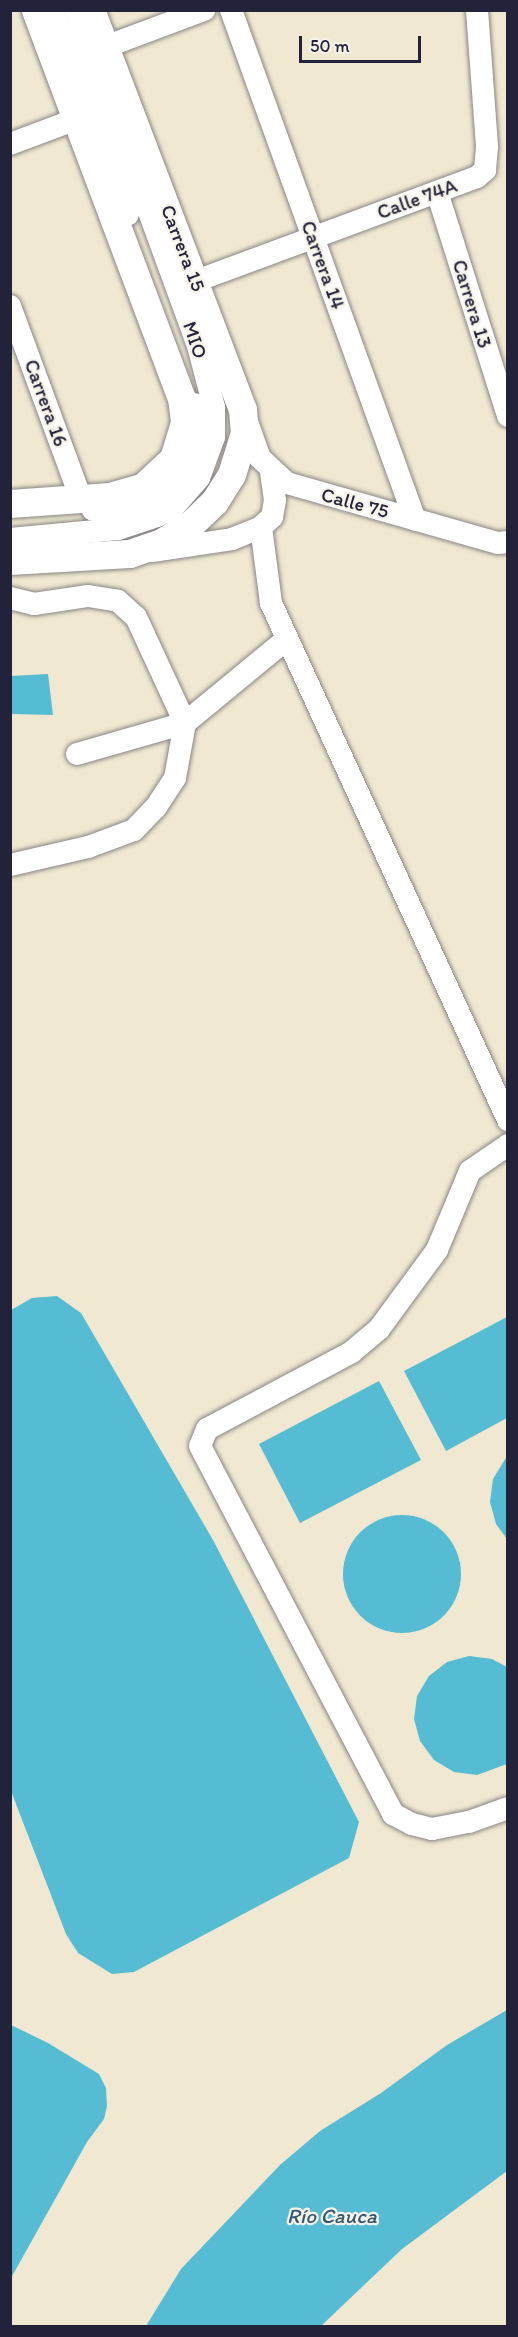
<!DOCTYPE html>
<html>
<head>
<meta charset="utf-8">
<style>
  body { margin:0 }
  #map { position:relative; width:518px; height:2337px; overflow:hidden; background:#f0e8d0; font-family:Itim,sans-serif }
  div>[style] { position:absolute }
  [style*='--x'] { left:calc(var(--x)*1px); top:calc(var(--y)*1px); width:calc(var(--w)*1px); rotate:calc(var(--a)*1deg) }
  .water>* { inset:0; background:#55bcd3 }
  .round { border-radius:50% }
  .roads { filter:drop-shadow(0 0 2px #898586) drop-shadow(0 0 2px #898586) }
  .minor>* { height:22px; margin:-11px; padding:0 11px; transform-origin:11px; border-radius:11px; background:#fff }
  .major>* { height:28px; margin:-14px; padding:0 14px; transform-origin:14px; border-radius:14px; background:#fff }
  span { translate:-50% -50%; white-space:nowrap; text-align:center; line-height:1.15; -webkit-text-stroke:4.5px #f7f3e8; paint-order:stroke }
  .street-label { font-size:20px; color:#22223b }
  .water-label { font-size:21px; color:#345870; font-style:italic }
  .frame { position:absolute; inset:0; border:12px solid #22223b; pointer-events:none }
  .scale { position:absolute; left:299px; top:36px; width:122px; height:27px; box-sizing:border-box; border:3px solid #22223b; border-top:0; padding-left:8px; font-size:18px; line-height:21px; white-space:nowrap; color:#22223b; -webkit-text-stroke:4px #f7f3e8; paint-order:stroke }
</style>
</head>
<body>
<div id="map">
  <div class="water">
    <i style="clip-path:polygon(48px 674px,53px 715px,11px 714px,11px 676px)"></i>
    <i style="clip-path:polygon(57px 1296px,81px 1313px,213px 1540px,359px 1822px,349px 1858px,134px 1972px,112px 1974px,78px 1953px,66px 1934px,11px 1791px,11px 1310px,32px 1298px)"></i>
    <i style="clip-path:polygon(507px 1317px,507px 1418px,446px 1451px,404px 1371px)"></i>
    <i style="clip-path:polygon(379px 1381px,421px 1460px,300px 1523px,259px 1444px)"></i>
    <i style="clip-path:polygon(507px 1456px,507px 1539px,496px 1524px,490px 1502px,493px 1479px)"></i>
    <i class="round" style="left:343px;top:1515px;width:118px;height:118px"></i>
    <i style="clip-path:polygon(469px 1656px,492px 1659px,507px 1667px,507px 1764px,477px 1775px,454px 1772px,434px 1760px,420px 1741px,414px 1719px,417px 1696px,429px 1676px,447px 1662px)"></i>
    <i style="clip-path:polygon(507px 2010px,507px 2171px,402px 2249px,321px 2326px,146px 2326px,181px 2269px,280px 2165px,320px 2131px,381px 2093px,447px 2045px)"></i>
    <i style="clip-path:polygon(11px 2025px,48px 2043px,99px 2074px,106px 2088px,107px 2106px,104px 2119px,87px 2142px,11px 2278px)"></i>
  </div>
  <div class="roads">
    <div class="minor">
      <i style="--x:52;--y:10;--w:218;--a:69.6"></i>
      <i style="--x:231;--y:10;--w:542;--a:70.16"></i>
      <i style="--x:105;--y:47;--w:106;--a:-20.5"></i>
      <i style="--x:10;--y:144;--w:72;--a:-20.5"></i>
      <i style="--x:437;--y:192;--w:235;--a:72.4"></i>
      <i style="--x:196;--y:281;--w:300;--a:-20.3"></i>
      <i style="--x:477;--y:177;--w:11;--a:-41"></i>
      <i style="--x:485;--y:170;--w:24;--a:-85"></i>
      <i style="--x:487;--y:146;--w:136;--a:-94.2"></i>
      <i style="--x:10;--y:306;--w:206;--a:69.8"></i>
      <i style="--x:246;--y:419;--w:41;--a:70.3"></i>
      <i style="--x:260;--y:458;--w:37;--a:43"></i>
      <i style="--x:287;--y:483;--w:219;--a:15.9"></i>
      <i style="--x:498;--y:543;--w:10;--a:-6"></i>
      <i style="--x:271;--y:472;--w:28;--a:82"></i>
      <i style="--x:275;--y:500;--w:17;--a:100"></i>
      <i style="--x:272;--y:517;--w:15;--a:138"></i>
      <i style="--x:261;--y:527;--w:77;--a:82.5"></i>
      <i style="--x:271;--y:603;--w:569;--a:65.37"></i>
      <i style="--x:93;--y:510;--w:41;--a:-4.2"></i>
      <i style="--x:134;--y:507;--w:24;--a:-17"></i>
      <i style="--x:157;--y:500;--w:23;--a:-38"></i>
      <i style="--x:175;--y:486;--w:35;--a:-59"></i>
      <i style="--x:193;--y:456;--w:31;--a:-79"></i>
      <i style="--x:199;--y:426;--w:22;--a:-100"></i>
      <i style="--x:10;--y:539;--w:108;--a:-5.3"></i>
      <i style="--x:118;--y:529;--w:41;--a:-18.4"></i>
      <i style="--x:157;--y:516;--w:17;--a:-25"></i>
      <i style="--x:172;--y:509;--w:41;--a:-48.9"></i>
      <i style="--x:199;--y:478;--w:44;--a:-69.9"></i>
      <i style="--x:214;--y:437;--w:30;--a:-90"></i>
      <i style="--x:214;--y:407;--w:63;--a:-104.7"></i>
      <i style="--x:198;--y:346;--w:358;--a:-110.1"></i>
      <i style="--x:152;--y:551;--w:81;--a:-8.5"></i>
      <i style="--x:232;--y:539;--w:31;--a:-22"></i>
      <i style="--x:10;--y:598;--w:25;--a:14"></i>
      <i style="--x:34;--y:604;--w:55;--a:-8.4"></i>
      <i style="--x:88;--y:596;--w:30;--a:9"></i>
      <i style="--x:118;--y:601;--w:24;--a:42"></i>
      <i style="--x:136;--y:617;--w:117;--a:65.2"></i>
      <i style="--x:185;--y:723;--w:56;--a:100.3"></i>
      <i style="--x:175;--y:778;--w:35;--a:123"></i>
      <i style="--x:156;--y:807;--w:32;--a:134"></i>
      <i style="--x:134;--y:830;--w:49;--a:159.7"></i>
      <i style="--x:88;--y:847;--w:80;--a:167"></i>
      <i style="--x:77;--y:754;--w:112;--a:-16"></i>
      <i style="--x:185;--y:723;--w:132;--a:-39.5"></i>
      <i style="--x:508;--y:1145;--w:46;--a:145.6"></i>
      <i style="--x:470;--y:1171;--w:86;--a:112.7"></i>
      <i style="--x:437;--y:1250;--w:98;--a:126.3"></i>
      <i style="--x:379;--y:1329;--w:35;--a:140"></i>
      <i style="--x:352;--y:1352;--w:164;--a:152"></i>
      <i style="--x:207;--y:1429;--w:18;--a:112"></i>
      <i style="--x:200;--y:1446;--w:416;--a:62.3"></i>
      <i style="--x:393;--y:1814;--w:21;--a:28"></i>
      <i style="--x:412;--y:1824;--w:21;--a:14"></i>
      <i style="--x:432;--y:1829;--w:38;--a:-11"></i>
      <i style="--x:469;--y:1822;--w:41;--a:-19.7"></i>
    </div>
    <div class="major">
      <i style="--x:10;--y:504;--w:100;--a:-4"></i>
      <i style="--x:110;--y:497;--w:35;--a:-16"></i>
      <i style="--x:144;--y:487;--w:41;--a:-43"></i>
      <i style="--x:174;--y:459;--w:39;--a:-73"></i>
      <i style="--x:185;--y:422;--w:23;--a:-97"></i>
      <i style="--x:182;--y:399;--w:415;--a:-110.6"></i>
      <i style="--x:10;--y:561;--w:120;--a:-3.3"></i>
      <i style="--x:130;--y:554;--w:34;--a:-19"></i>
      <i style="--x:162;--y:543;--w:34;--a:-32"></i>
      <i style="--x:191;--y:525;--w:33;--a:-44"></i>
      <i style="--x:215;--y:502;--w:32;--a:-58"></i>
      <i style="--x:232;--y:475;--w:44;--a:-72.8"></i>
      <i style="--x:245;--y:433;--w:23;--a:-95"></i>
      <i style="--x:243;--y:410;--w:428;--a:-110.8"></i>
    </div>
  </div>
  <div class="street-label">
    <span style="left:417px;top:199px;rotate:-20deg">Calle 74A</span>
    <span style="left:183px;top:248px;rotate:69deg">Carrera 15</span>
    <span style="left:323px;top:265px;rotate:70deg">Carrera 14</span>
    <span style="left:472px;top:304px;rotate:73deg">Carrera 13</span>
    <span style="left:195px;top:340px;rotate:71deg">MIO</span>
    <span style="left:46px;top:403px;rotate:70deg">Carrera 16</span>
    <span style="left:355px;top:503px;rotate:15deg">Calle 75</span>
  </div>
  <div class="water-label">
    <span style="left:332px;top:2216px">Río Cauca</span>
  </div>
  <div class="frame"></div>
  <div class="scale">50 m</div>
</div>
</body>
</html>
